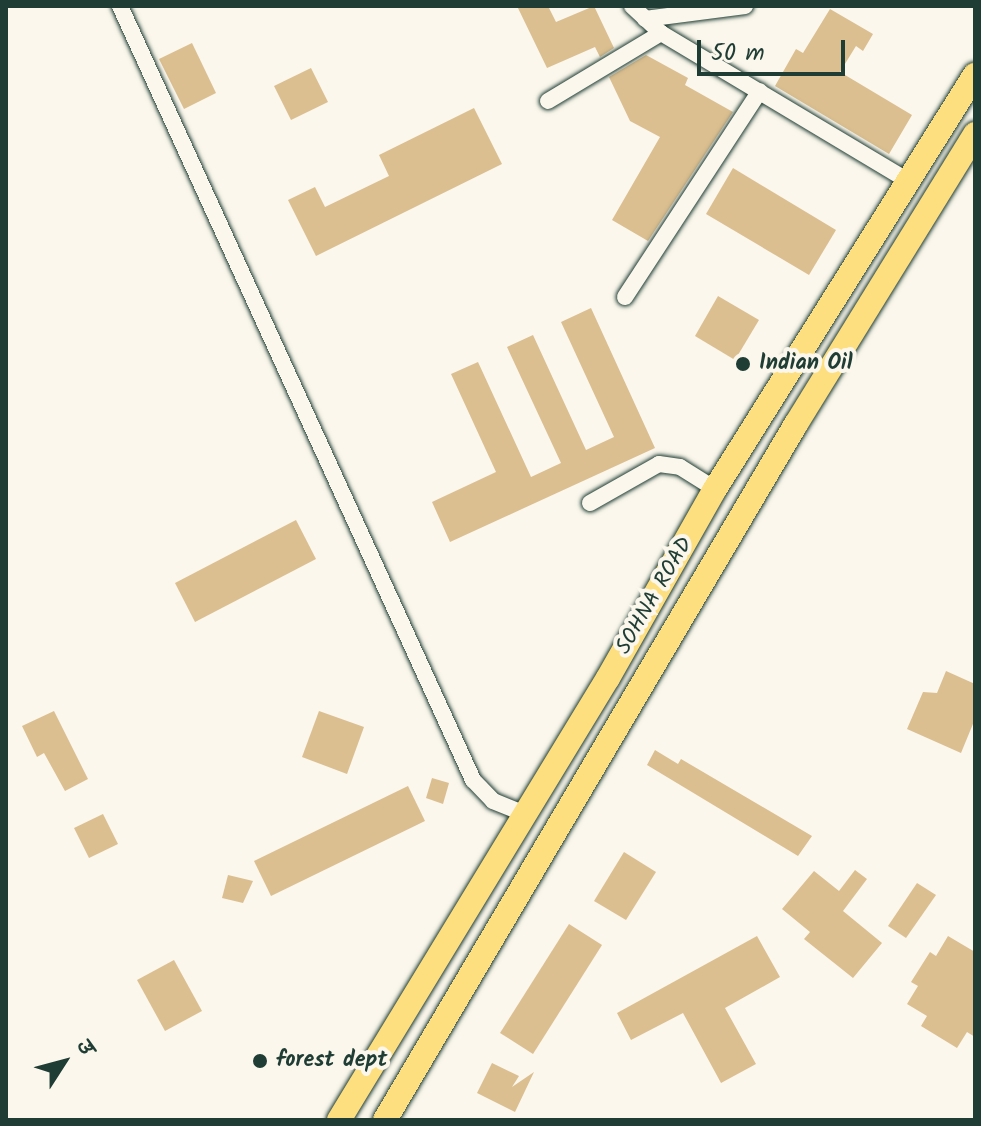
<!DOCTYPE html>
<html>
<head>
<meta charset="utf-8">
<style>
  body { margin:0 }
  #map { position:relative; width:981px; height:1126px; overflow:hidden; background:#fbf7ec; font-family:Kalam,"Playpen Sans Deva",sans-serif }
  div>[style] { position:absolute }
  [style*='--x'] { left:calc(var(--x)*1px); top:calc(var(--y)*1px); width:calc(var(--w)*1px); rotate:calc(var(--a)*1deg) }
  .building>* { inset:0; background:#dbbf90 }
  .roads { filter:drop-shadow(0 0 2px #1f3d34) drop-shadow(0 0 2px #1f3d34) }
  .street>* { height:16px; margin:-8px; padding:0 8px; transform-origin:8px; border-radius:8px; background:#fbf7ec }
  .primary>* { height:24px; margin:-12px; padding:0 12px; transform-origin:12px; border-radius:12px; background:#fedf80 }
  .dots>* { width:22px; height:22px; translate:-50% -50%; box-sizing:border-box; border:4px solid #fbf7ec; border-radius:50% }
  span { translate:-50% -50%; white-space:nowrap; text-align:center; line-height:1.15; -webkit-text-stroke:8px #fbf7ec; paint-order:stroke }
  .poi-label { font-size:22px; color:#1f3d34; font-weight:700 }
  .left { translate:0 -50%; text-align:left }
  .street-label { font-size:22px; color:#1f3d34 }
  .frame { position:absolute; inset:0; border:8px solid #1f3d34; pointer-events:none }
  .north { position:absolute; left:24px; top:1022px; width:80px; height:80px; -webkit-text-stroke:6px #fbf7ec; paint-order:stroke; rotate:54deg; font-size:22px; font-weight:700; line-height:32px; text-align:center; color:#1f3d34 }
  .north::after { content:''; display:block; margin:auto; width:28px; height:36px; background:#1f3d34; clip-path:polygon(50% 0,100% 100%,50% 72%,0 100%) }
  .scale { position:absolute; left:697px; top:40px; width:148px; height:36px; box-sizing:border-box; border:4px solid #1f3d34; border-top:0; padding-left:10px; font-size:24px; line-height:28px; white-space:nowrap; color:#1f3d34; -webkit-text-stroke:6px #fbf7ec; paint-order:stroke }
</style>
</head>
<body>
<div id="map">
  <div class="building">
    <i style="clip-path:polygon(517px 6px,548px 6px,556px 22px,594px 6px,614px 48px,600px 57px,595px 47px,547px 68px)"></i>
    <i style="clip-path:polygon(830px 9px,873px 34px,863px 51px,856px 46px,840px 72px,912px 115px,889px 154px,775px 86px,796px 49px,803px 53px)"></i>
    <i style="clip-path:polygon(192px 43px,216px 93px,184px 109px,159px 59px)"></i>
    <i style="clip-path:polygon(646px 55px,688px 78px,685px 85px,733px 112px,648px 241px,612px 220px,660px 137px,630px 121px,609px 77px)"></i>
    <i style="clip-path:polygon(311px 68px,328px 102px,291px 120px,274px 86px)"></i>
    <i style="clip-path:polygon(474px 108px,502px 164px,316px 256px,288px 200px,315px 187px,325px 207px,389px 176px,379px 155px)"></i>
    <i style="clip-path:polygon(733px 168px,836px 230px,809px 275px,706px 214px)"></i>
    <i style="clip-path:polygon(718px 296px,759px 320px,735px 360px,695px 336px)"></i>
    <i style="clip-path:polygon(591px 308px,655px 448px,450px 542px,432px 502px,496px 472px,451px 374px,478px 362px,531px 477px,561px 463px,507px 347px,533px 335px,586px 450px,614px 437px,561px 322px)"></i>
    <i style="clip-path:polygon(296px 520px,316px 559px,195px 622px,175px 583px)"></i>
    <i style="clip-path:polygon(946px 671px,975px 684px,975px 719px,961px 753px,907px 729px,923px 692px,937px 693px)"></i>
    <i style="clip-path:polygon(54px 711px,88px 779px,65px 791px,44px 753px,37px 757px,22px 726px)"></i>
    <i style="clip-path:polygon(319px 711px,364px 727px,347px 774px,302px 757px)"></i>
    <i style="clip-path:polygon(655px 750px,678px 764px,681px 759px,812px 836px,798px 856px,647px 765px)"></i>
    <i style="clip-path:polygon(432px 778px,449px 783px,443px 804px,426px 798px)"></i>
    <i style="clip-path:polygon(408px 786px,425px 821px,271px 896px,254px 861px)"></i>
    <i style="clip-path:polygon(103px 814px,118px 844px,89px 858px,74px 828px)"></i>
    <i style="clip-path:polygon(624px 852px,656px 872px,626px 920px,594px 901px)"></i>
    <i style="clip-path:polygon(855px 870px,867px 879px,843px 911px,882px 943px,853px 978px,804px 939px,810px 932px,782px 909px,814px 871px,839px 891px)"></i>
    <i style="clip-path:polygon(228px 875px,253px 881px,243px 903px,222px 898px)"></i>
    <i style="clip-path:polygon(917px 883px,936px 895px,906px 938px,888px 926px)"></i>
    <i style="clip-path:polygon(569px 924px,602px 945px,533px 1054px,500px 1033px)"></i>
    <i style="clip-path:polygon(757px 936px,780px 977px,725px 1008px,756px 1064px,721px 1083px,683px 1013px,631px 1040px,617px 1013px)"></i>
    <i style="clip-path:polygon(948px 936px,975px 952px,975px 1037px,967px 1032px,957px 1048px,921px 1026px,927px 1016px,907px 1004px,918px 986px,911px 982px,930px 952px,936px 956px)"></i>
    <i style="clip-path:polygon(174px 960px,202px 1011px,165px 1031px,137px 980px)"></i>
    <i style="clip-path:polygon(492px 1063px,519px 1076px,512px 1087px,534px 1072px,515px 1112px,477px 1093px)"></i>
  </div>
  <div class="roads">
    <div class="street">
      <i style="--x:120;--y:6;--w:851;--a:65.48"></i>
      <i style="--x:473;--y:780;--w:29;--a:46"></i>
      <i style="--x:493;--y:801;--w:35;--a:22"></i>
      <i style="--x:632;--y:6;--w:40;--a:43"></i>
      <i style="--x:661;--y:33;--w:288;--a:30.9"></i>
      <i style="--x:645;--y:19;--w:101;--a:-7.4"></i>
      <i style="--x:548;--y:101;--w:132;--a:-31"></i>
      <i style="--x:625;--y:297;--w:246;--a:-56.8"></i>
      <i style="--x:590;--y:503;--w:79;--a:-29.5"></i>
      <i style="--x:659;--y:464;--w:21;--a:8"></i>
      <i style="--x:680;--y:467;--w:41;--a:32.2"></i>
    </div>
    <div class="primary">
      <i style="--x:339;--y:1120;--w:517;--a:-58.68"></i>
      <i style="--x:608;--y:678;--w:217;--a:-60.5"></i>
      <i style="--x:715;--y:489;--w:489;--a:-57.9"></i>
      <i style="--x:385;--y:1120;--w:808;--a:-59.44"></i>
      <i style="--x:796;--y:424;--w:341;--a:-58.3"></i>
    </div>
  </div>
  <div class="dots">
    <i style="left:743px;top:364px;background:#1f3d34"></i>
    <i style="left:260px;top:1061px;background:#1f3d34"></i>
  </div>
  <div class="poi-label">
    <span class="left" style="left:759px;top:364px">Indian Oil</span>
    <span class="left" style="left:276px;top:1061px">forest dept</span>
  </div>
  <div class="street-label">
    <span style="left:655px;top:596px;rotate:-60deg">SOHNA ROAD</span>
  </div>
  <div class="frame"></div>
  <div class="north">उ</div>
  <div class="scale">50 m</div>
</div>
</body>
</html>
